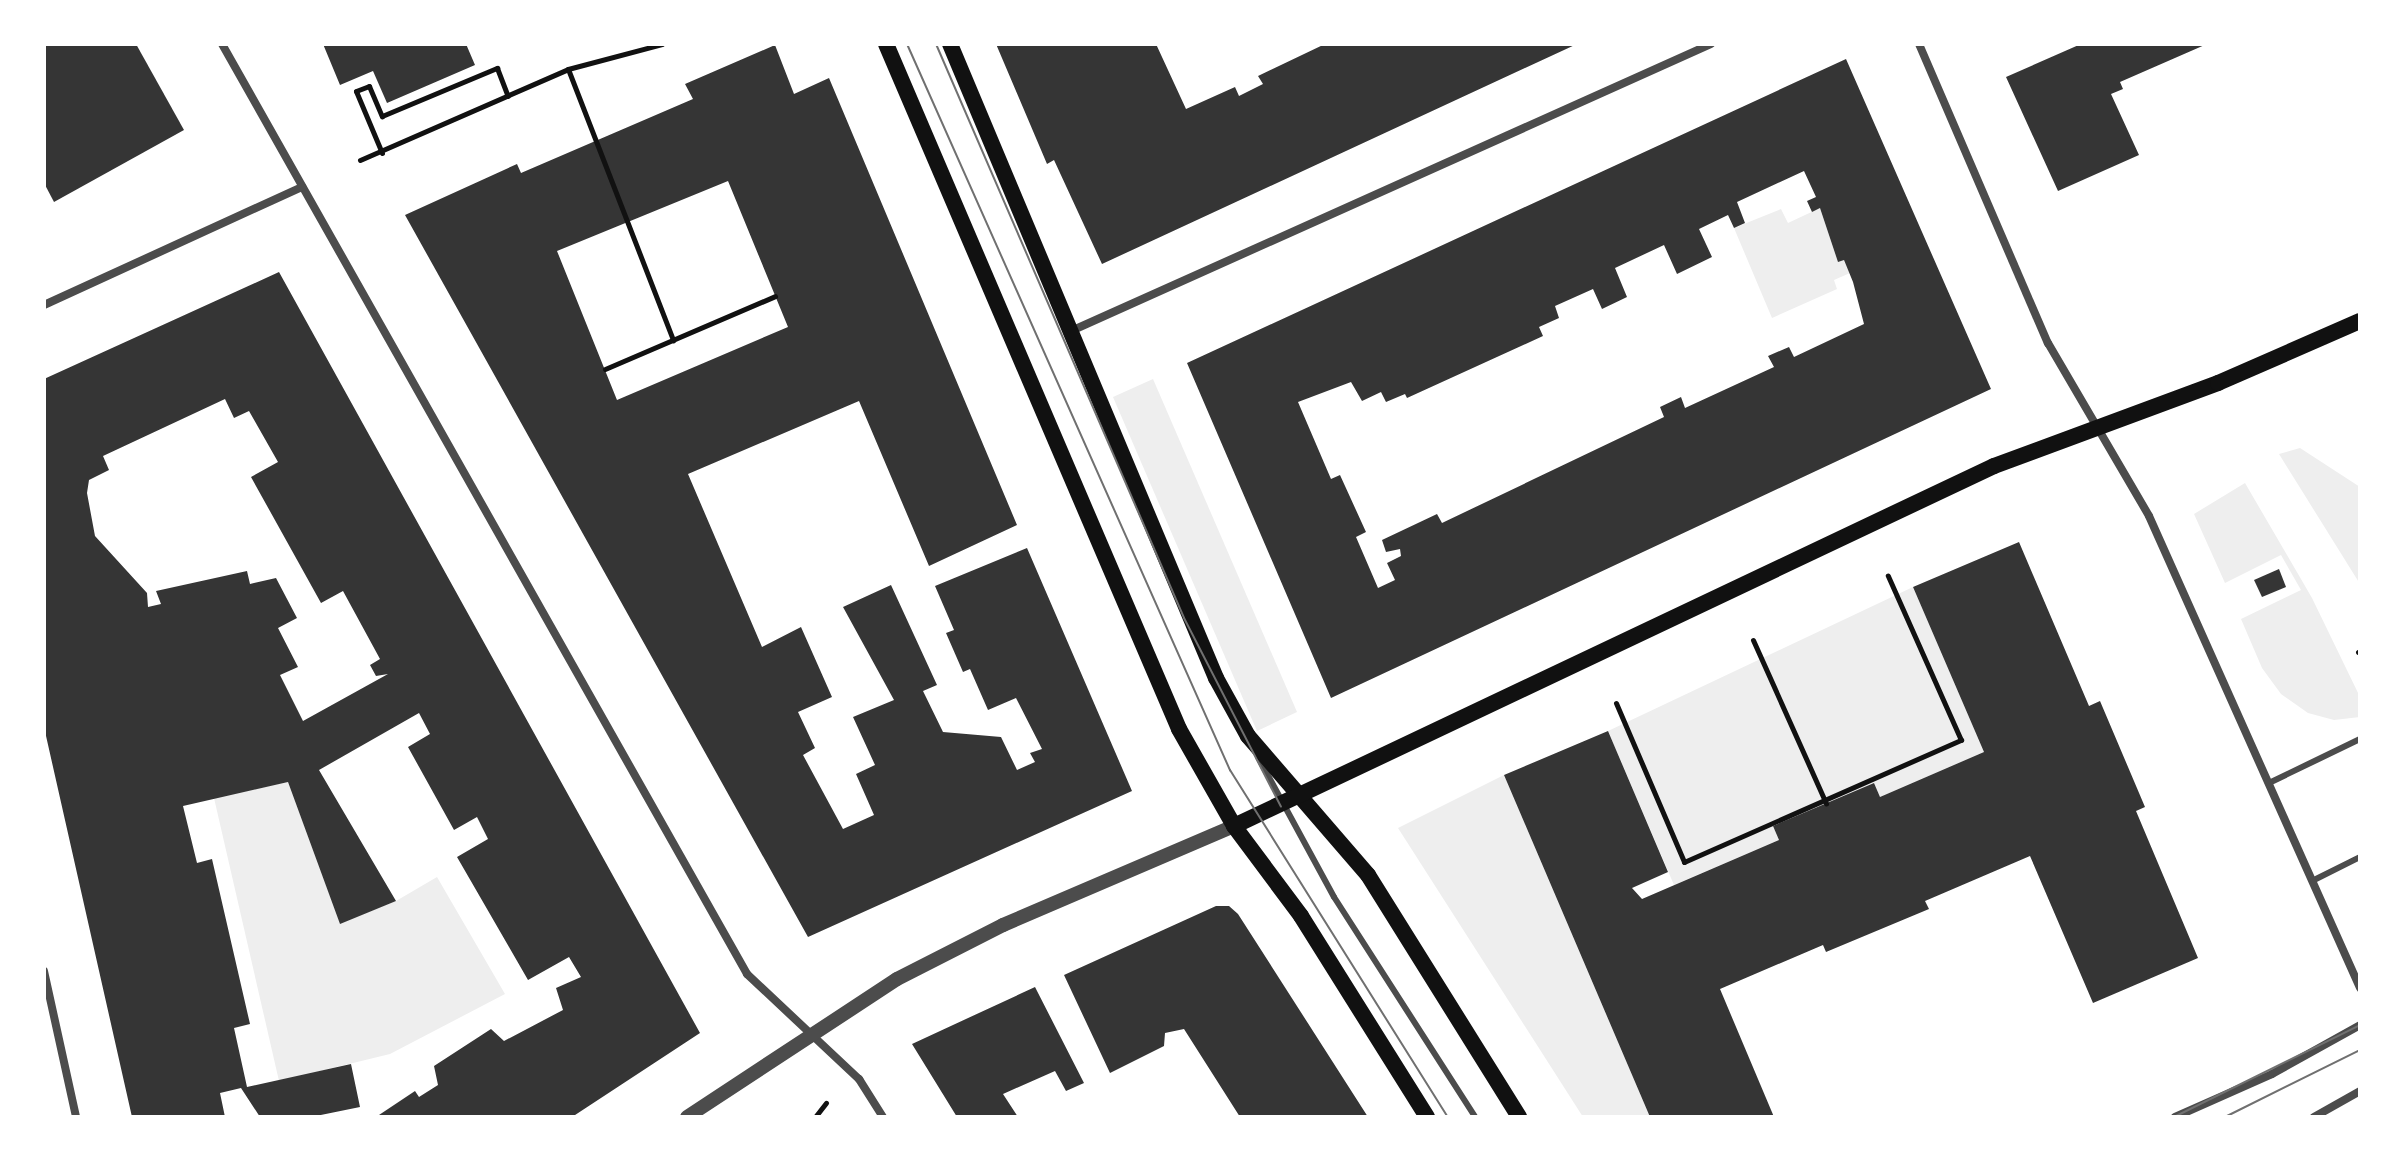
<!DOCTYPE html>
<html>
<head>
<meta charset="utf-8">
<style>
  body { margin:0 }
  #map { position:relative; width:2404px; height:1161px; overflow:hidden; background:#fff; font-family:"Source Sans 3",sans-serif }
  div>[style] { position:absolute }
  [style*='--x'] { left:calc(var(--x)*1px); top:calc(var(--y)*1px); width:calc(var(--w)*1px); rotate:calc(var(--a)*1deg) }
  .green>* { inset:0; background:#eee }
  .building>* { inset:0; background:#353535 }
  .path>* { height:5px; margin:-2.5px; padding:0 2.5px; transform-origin:2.5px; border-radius:2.5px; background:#111 }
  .service>* { height:6px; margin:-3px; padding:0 3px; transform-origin:3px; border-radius:3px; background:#4c4c4c }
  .minor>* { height:8px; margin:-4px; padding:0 4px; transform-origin:4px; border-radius:4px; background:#4c4c4c }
  .tertiary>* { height:14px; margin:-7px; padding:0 7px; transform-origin:7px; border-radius:7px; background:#4c4c4c }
  .secondary>* { height:16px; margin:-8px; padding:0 8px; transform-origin:8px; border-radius:8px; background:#111 }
  .tram>* { height:2px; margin:-1px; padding:0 1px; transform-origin:1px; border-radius:1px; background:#707070 }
  span { translate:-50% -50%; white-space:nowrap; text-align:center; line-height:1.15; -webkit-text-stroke:6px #fff; paint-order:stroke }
  .frame { position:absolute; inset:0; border:46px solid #fff; pointer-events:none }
</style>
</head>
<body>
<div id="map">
  <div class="green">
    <i style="clip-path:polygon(1820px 208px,1838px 261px,1844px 260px,1850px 273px,1834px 280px,1837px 289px,1772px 318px,1734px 228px,1781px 209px,1788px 223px)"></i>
    <i style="clip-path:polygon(1153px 379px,1297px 712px,1257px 731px,1113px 397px)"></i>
    <i style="clip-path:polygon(2300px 448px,2360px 487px,2360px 584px,2279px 454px)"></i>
    <i style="clip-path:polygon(2245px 483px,2312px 598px,2360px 697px,2360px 717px,2334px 720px,2308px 713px,2281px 694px,2262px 668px,2241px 619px,2301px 590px,2281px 555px,2225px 583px,2194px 514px)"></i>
    <i style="clip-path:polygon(1913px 587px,1984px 752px,1880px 797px,1874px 783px,1773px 826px,1779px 840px,1674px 885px,1608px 731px)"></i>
    <i style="clip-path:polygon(1504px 775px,1650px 1117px,1583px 1117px,1398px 828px)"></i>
    <i style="clip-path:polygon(288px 782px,340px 923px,396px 901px,437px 877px,505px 994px,390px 1054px,279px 1081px,214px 798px)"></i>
  </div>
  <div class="building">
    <i style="clip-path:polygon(44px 44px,136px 44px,184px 130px,54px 202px,44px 183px)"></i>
    <i style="clip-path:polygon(323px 44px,466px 44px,475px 65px,387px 103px,373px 71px,340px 85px)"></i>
    <i style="clip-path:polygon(996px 44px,1156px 44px,1186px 109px,1235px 87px,1239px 96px,1263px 84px,1258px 76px,1325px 44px,1577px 44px,1102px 264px,1054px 160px,1047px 164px)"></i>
    <i style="clip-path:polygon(2081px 44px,2207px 44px,2120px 82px,2123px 89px,2111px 94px,2139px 155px,2058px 191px,2006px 77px)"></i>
    <i style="clip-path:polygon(evenodd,775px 45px,794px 94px,829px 78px,1017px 525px,929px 566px,859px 401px,688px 474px,762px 647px,801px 627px,832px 697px,798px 712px,815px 748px,803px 755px,843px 829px,874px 815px,856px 774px,875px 765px,853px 717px,894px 700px,843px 607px,891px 585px,937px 685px,923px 691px,943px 732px,1001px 737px,1017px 770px,1035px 762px,1030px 753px,1042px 749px,1016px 698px,988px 710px,970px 669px,963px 672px,946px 633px,954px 630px,935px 586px,1027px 548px,1132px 791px,808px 937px,405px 215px,517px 164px,521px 173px,693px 99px,685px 84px,775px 45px,728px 181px,788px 327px,617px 400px,557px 251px,728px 181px)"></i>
    <i style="clip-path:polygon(evenodd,1846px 59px,1991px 389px,1331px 698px,1187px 363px,1846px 59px,1804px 171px,1816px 197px,1807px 201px,1812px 212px,1820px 208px,1838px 262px,1844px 260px,1853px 282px,1864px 324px,1794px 357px,1789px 347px,1768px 356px,1774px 367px,1685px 408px,1681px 397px,1660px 407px,1664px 417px,1442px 523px,1437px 514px,1382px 540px,1386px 552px,1400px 549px,1401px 556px,1387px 563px,1395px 580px,1378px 588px,1356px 537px,1366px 532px,1340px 475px,1331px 479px,1298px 402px,1351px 382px,1362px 401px,1381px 392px,1386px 402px,1405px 394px,1407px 398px,1543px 336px,1539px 327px,1559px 318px,1555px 306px,1593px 289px,1602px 309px,1627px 297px,1615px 268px,1664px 245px,1677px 274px,1712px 257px,1699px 229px,1728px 215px,1734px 228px,1745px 223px,1737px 202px,1804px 171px)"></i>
    <i style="clip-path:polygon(evenodd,279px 272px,700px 1033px,572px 1117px,376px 1117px,415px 1091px,419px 1097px,438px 1085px,434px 1066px,491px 1029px,504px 1041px,563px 1010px,556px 988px,581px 977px,569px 957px,528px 980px,457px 857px,488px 839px,477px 817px,454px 830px,408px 747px,430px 734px,419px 713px,319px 770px,396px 901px,340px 924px,288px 782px,183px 806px,197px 863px,212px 859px,250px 1024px,234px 1028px,247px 1087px,351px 1064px,360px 1107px,311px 1117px,260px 1117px,241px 1088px,220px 1093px,225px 1117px,132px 1117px,44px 727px,44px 379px,279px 272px,225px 399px,234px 418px,249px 411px,278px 462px,251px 477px,321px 603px,343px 591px,380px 659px,370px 665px,376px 676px,388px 674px,303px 721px,280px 675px,298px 667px,278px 628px,297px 618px,276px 578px,250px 584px,247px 571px,156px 591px,161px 604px,148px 607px,147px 593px,95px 536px,87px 493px,89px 480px,109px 470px,103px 456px,225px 399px)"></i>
    <i style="clip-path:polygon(2019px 542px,2089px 706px,2100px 701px,2145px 807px,2136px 811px,2198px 958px,2093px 1003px,2030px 856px,1925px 901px,1929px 909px,1826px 952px,1823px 945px,1720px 989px,1774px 1117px,1650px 1117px,1504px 775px,1608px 731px,1668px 872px,1632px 888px,1642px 899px,1779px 840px,1773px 826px,1874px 783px,1880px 797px,1984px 752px,1913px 587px)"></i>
    <i style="clip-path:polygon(2279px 569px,2286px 587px,2262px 597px,2254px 580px)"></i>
    <i style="clip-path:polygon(1216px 906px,1229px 906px,1238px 914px,1368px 1117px,1240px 1117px,1184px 1029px,1165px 1033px,1164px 1046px,1110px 1073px,1064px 975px)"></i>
    <i style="clip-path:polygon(1035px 987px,1084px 1083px,1066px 1091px,1055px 1071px,1003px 1094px,1018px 1117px,957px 1117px,912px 1044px)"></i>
  </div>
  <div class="path">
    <i style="--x:568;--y:69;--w:291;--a:68.8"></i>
    <i style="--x:382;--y:153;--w:67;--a:-112.8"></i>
    <i style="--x:356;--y:91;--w:14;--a:-21"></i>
    <i style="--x:369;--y:86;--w:33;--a:67"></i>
    <i style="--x:382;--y:116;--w:125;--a:-22.7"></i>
    <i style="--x:497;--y:68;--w:30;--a:69"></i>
    <i style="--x:360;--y:160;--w:227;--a:-23.6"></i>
    <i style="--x:568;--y:69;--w:97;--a:-14.9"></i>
    <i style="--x:605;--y:369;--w:185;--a:-23.2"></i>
    <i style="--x:1753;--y:640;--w:179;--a:65.9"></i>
    <i style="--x:2358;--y:652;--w:2;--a:-27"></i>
    <i style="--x:1616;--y:703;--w:173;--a:66.8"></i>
    <i style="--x:1684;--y:862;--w:303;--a:-23.8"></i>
    <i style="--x:1961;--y:740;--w:180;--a:-114"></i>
    <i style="--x:815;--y:1117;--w:18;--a:-52"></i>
  </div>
  <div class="service">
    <i style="--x:1258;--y:757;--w:159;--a:61.5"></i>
    <i style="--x:1334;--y:897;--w:261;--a:57.3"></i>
    <i style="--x:2269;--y:783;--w:101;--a:-25.8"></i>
    <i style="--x:2312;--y:881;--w:54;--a:-26.6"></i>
  </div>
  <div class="minor">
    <i style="--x:222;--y:44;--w:1068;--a:60.55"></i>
    <i style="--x:747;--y:974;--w:154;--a:43.2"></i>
    <i style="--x:859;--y:1079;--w:45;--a:57.7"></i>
    <i style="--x:1919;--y:44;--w:326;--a:66.7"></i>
    <i style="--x:2048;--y:343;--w:200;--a:59.7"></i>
    <i style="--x:2149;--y:516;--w:517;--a:65.91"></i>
    <i style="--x:44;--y:305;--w:284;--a:-24.6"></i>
    <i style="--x:1071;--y:331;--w:701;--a:-24.15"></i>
    <i style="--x:44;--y:971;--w:149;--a:77.6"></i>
    <i style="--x:2175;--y:1117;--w:106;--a:-23.9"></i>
    <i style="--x:2272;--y:1074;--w:101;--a:-29.1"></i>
    <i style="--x:2314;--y:1117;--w:53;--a:-29.5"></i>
  </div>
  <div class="tertiary">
    <i style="--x:687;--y:1117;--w:251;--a:-33.3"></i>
    <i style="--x:897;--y:979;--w:119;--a:-27"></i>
    <i style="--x:1003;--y:925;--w:251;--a:-23.2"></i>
  </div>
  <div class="secondary">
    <i style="--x:886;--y:44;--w:745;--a:66.84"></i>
    <i style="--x:1179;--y:729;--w:112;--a:60.4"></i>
    <i style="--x:1234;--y:826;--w:112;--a:53.3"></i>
    <i style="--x:1301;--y:916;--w:237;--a:57.9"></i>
    <i style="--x:950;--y:44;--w:688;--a:67.24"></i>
    <i style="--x:1216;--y:678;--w:66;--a:61.1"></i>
    <i style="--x:1248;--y:736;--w:184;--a:49.2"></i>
    <i style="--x:1368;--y:875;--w:285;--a:58"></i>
    <i style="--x:1234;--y:826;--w:841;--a:-25.35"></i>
    <i style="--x:1994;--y:466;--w:239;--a:-20.3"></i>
    <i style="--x:2218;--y:383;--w:155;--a:-23.6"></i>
  </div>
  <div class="tram">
    <i style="--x:907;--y:44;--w:795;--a:66.02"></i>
    <i style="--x:1230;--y:770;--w:410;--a:57.9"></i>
    <i style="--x:936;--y:44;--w:625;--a:66.63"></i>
    <i style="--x:1184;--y:618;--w:212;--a:62.8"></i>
    <i style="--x:2174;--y:1117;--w:208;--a:-26.3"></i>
    <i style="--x:2225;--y:1117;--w:151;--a:-26.4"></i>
  </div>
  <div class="frame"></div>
</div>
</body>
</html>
